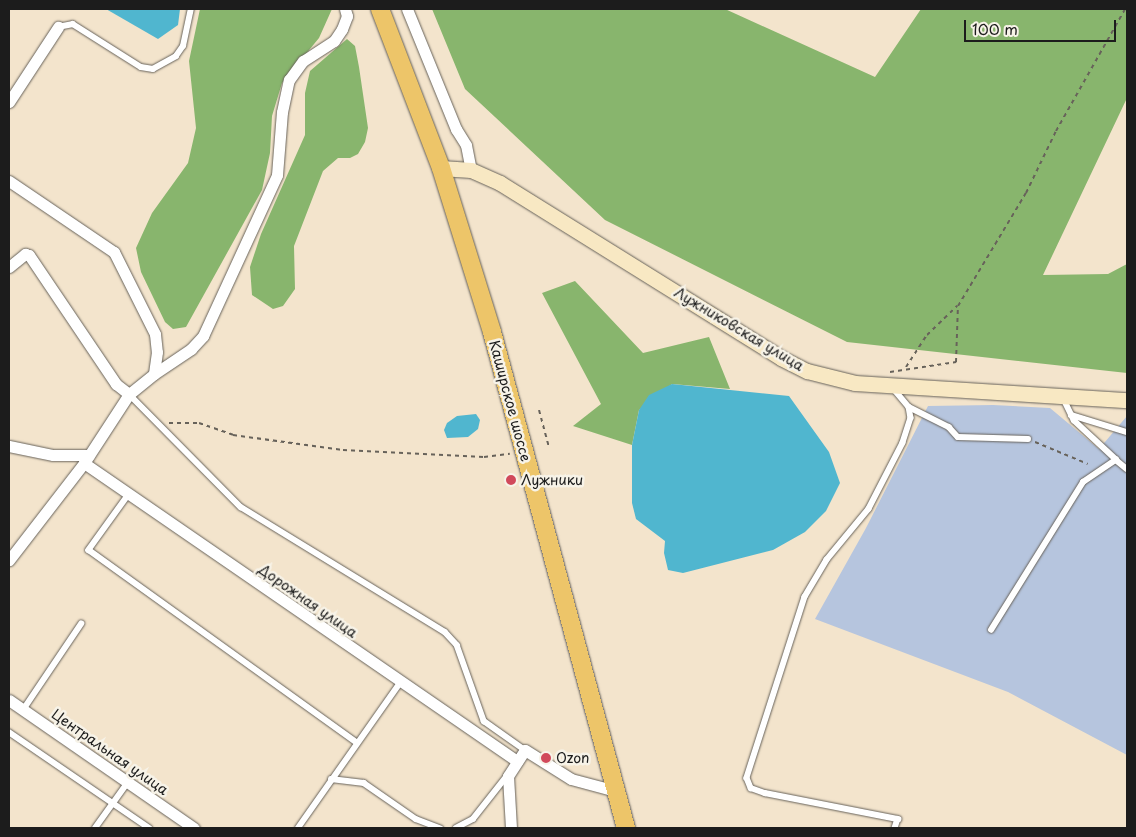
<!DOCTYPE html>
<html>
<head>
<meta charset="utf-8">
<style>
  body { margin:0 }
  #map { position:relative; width:1136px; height:837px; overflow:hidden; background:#f3e4cc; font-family:"Playpen Sans",sans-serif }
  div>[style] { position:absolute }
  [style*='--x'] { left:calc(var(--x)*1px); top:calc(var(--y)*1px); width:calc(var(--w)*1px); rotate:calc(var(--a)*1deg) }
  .industrial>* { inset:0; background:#b6c5de }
  .forest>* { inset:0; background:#88b56d }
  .water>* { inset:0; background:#50b6cf }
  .path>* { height:2px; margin-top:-1px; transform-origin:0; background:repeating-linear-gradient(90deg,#67625a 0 4px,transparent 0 8px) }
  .roads { filter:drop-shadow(0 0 1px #67625a) drop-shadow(0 0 1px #67625a) }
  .lane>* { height:5.5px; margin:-2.75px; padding:0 2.75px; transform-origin:2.75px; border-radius:2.75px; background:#fff }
  .street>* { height:11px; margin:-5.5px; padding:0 5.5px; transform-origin:5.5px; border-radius:5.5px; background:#fff }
  .secondary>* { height:15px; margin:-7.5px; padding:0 7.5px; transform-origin:7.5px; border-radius:7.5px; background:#f8e8c3 }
  .primary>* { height:18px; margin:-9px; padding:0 9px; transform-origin:9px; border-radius:9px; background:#edc569 }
  .dots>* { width:14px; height:14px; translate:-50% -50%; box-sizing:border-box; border:2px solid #f7f3e8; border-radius:50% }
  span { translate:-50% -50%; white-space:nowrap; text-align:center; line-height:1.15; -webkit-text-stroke:5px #f7f3e8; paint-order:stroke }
  .street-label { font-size:14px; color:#1c1c1c }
  .poi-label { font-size:14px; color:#1c1c1c }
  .left { translate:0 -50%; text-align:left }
  .frame { position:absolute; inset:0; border:10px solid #1c1c1c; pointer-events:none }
  .scale { position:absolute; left:964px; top:20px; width:152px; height:22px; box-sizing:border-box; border:2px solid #1c1c1c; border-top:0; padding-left:6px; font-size:15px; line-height:18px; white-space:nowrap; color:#1c1c1c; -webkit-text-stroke:4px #f7f3e8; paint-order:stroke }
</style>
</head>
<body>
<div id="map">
  <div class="industrial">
    <i style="clip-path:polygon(993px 405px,1050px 408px,1099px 449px,1127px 416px,1127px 755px,1008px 692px,815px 619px,866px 528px,928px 406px)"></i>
  </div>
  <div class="forest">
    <i style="clip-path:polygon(200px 9px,332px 9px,319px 38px,282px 83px,272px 116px,270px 153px,262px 190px,186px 327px,173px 329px,165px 322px,141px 272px,136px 248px,152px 213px,188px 163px,196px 128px,189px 61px)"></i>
    <i style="clip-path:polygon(432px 9px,725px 9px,875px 77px,921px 9px,1127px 9px,1127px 98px,1043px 275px,1108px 274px,1127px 264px,1127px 373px,847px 342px,605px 220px,465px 89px)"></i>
    <i style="clip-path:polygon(347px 39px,355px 46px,359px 67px,368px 128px,365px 142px,358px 154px,350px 158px,338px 158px,323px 171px,294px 246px,295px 289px,283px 306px,273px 309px,252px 295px,250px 267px,261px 234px,305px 135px,305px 93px,310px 71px)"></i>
    <i style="clip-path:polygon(575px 281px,643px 353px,709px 337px,730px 389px,672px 384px,639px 410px,632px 445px,573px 426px,601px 404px,542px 293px)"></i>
  </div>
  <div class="water">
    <i style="clip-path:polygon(106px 9px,180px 9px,178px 25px,158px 39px)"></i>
    <i style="clip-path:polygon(672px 384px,789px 396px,829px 452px,840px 483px,826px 511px,805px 532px,773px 550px,683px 573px,668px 570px,664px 553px,665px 541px,636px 519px,632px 503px,632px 445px,639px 410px,649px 395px)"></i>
    <i style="clip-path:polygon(476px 414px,480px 420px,478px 429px,468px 437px,447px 438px,444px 430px,447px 423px,457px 416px)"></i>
  </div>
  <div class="path">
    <i style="--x:906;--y:367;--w:38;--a:-57"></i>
    <i style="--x:927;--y:335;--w:42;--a:-44"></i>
    <i style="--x:890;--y:372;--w:67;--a:-8.6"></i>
    <i style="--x:956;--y:362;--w:56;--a:-88"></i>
    <i style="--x:958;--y:306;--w:132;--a:-59"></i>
    <i style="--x:1026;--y:193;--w:69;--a:-64.2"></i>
    <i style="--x:1056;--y:131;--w:140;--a:-60.5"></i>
    <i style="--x:539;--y:410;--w:39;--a:75"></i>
    <i style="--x:169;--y:423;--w:30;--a:0"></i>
    <i style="--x:199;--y:423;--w:36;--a:19"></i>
    <i style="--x:233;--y:435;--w:111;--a:7.8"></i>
    <i style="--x:343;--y:450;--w:141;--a:2.8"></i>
    <i style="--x:484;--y:457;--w:26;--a:-7"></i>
    <i style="--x:1035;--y:442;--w:57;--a:22.5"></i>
  </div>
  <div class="roads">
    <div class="lane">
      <i style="--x:58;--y:27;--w:15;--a:-11"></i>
      <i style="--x:73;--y:24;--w:80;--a:32.3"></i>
      <i style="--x:141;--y:67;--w:12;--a:9"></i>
      <i style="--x:153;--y:69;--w:26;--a:-29"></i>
      <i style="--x:176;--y:56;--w:12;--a:-55"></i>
      <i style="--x:183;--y:46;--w:38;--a:-78"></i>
      <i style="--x:893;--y:388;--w:25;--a:50"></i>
      <i style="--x:909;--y:407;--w:11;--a:80"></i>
      <i style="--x:911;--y:418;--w:26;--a:108"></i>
      <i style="--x:903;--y:443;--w:74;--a:117.3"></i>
      <i style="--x:869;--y:509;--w:66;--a:129.5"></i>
      <i style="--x:827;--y:560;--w:43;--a:120.7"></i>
      <i style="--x:805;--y:597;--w:190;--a:107.8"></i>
      <i style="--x:747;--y:778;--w:11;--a:68"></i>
      <i style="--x:751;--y:788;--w:15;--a:20"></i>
      <i style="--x:765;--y:793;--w:136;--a:11.1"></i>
      <i style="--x:898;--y:819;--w:9;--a:108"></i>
      <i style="--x:129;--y:394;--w:159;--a:45.3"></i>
      <i style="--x:241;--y:507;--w:239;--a:31.5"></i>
      <i style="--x:445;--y:632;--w:18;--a:47"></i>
      <i style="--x:457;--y:645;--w:81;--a:70.4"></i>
      <i style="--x:484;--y:721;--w:50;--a:35.3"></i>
      <i style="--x:909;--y:407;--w:45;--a:26.6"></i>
      <i style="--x:949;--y:427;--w:13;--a:48"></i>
      <i style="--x:958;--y:437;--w:70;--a:1.6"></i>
      <i style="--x:1071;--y:415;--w:59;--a:16.9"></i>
      <i style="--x:1116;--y:460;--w:14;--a:39"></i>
      <i style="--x:128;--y:496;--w:67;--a:125.8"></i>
      <i style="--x:89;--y:550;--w:329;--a:35.7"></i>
      <i style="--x:991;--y:630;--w:174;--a:-58.1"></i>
      <i style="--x:1083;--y:482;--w:40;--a:-34"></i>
      <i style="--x:1116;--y:460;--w:57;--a:-137.1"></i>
      <i style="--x:1074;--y:421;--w:25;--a:-116"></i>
      <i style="--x:23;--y:710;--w:104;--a:-56"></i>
      <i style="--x:9;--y:732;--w:170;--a:34.4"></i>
      <i style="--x:331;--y:779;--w:33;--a:7"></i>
      <i style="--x:364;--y:783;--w:63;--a:34.7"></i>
      <i style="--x:416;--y:819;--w:26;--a:21"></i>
      <i style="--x:95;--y:828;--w:57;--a:-54.3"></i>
      <i style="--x:298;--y:828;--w:177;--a:-54.9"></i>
      <i style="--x:456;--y:828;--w:19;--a:-28"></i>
      <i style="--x:473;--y:819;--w:53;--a:-51.8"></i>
    </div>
    <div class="street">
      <i style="--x:407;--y:9;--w:130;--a:67.8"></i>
      <i style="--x:456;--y:129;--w:19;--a:58"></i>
      <i style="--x:466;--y:145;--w:25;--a:79"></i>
      <i style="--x:9;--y:102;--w:90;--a:-56.8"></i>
      <i style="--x:9;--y:181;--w:127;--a:34.1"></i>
      <i style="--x:114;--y:252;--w:92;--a:63.4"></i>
      <i style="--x:155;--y:334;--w:18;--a:84"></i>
      <i style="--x:157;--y:352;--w:22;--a:98"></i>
      <i style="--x:154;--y:374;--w:32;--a:141"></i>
      <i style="--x:129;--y:394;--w:82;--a:123.1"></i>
      <i style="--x:84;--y:463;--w:123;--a:127.7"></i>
      <i style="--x:9;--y:267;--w:21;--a:-39"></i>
      <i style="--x:25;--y:254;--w:4;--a:14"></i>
      <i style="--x:29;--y:255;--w:156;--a:56"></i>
      <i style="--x:116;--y:384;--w:16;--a:38"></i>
      <i style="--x:154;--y:374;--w:45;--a:-34"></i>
      <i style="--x:191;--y:349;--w:18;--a:-47"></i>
      <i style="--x:203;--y:336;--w:177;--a:-65.3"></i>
      <i style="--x:277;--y:175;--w:63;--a:-85.5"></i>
      <i style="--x:282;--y:112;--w:33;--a:-78"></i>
      <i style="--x:289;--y:80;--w:24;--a:-54"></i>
      <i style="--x:303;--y:61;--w:37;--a:-33"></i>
      <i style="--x:334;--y:41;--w:14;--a:-56"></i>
      <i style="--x:342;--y:29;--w:14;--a:-69"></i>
      <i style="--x:347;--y:16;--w:7;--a:-106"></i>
      <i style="--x:9;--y:446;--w:45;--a:11.6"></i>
      <i style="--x:53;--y:455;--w:36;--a:0"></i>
      <i style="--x:84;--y:463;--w:526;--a:34.54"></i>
      <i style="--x:9;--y:700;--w:225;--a:34.7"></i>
      <i style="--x:511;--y:828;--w:52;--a:-93.3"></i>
      <i style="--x:508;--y:776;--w:31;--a:-57"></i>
      <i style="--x:525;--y:750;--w:54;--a:32.2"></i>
      <i style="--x:571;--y:779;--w:47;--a:14.9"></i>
    </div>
    <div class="secondary">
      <i style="--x:441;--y:168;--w:30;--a:4"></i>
      <i style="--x:471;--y:170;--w:32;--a:24"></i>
      <i style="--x:500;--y:183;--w:331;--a:31.9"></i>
      <i style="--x:781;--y:358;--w:29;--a:27"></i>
      <i style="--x:807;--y:371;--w:49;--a:14"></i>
      <i style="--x:855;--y:383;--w:273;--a:3.6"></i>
    </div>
    <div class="primary">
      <i style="--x:380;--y:9;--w:170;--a:69"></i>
      <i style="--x:441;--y:168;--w:172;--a:72.7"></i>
      <i style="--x:492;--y:332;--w:514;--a:74.88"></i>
    </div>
  </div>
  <div class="dots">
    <i style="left:511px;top:480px;background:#d1495b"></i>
    <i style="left:546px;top:758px;background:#d1495b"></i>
  </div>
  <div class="street-label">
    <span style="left:739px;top:329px;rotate:31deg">Лужниковская улица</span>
    <span style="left:510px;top:401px;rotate:75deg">Каширское шоссе</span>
    <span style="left:308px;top:601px;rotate:35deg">Дорожная улица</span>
    <span style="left:110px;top:752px;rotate:35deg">Центральная улица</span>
  </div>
  <div class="poi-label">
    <span class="left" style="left:521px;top:480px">Лужники</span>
    <span class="left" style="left:556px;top:758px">Ozon</span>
  </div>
  <div class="frame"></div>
  <div class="scale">100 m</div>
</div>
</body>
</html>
